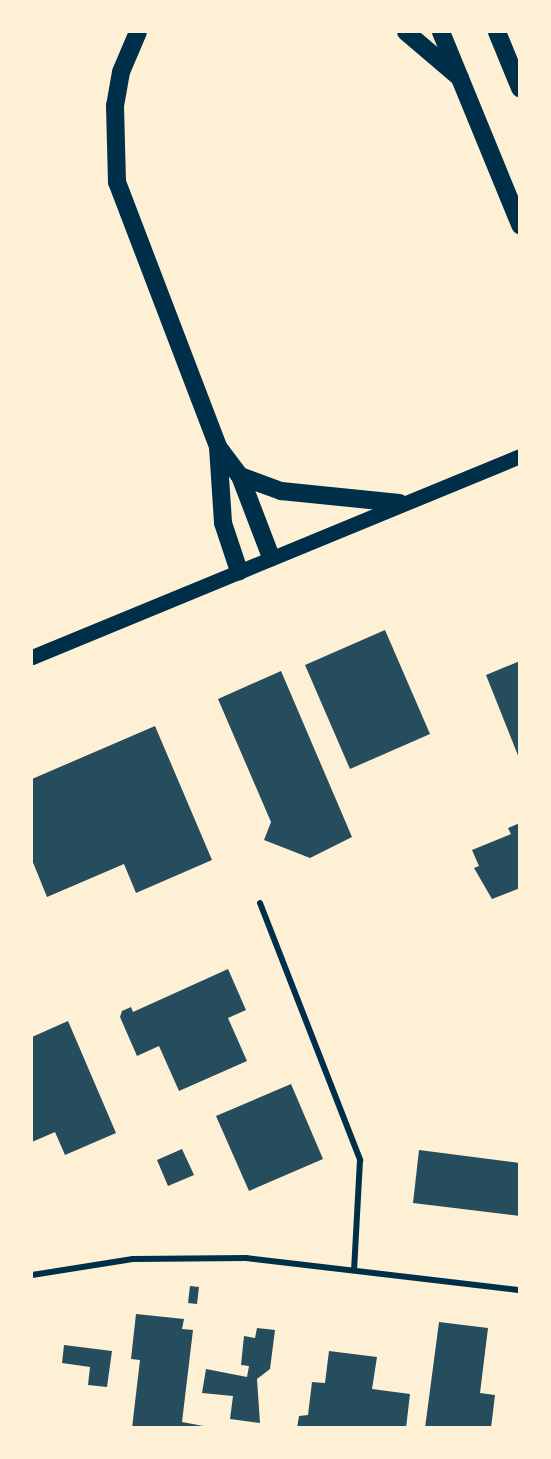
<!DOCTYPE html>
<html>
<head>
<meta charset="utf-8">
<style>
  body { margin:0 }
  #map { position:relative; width:551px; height:1459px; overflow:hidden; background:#fdf0d5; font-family:Figtree,sans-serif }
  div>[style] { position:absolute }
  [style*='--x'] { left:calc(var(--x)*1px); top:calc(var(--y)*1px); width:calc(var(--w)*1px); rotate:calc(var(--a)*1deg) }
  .building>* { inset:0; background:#264d5e }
  .minor>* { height:6px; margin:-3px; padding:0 3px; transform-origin:3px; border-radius:3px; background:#003049 }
  .primary>* { height:15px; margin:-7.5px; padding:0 7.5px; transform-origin:7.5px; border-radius:7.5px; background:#003049 }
  .motorway>* { height:18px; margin:-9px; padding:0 9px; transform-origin:9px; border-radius:9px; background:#003049 }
  span { translate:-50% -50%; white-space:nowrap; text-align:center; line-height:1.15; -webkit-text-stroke:5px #fdf0d5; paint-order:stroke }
  .frame { position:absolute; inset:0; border:33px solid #fdf0d5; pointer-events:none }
</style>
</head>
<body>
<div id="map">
  <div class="building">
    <i style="clip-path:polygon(385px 630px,430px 734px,350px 769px,305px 665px)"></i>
    <i style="clip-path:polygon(520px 661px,520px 758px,519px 758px,486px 675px)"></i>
    <i style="clip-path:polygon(281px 671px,352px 837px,310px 858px,264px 840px,271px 822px,218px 699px)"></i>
    <i style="clip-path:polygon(155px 726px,212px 860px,136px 893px,124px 864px,47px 897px,32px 860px,32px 779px)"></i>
    <i style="clip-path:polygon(520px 823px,520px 888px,492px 899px,474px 868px,479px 866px,472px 850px,511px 834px,508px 828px)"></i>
    <i style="clip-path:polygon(228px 969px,246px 1010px,228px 1018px,247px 1061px,179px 1091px,159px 1046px,137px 1056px,120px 1017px,122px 1011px,131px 1007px,133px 1012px)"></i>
    <i style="clip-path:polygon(68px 1021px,116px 1133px,65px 1155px,55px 1132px,32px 1142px,32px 1037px)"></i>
    <i style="clip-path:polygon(291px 1084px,323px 1159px,249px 1191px,216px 1116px)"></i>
    <i style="clip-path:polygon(182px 1149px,194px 1175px,168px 1186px,157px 1160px)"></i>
    <i style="clip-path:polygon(419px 1150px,520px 1163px,520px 1216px,413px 1203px)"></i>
    <i style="clip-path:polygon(190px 1286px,199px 1287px,197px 1304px,188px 1303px)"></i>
    <i style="clip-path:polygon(136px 1314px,184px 1319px,182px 1329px,193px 1330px,182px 1422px,214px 1428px,132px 1428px,140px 1360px,131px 1359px)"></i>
    <i style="clip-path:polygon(439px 1322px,488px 1328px,480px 1393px,495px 1395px,491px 1428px,425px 1428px)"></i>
    <i style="clip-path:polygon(257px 1328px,275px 1330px,270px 1369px,257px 1379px,260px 1423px,230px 1419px,233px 1396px,202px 1393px,206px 1369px,247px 1377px,249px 1366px,241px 1365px,244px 1336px,255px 1338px)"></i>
    <i style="clip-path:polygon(64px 1345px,112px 1351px,107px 1387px,88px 1385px,90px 1367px,62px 1363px)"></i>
    <i style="clip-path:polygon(329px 1351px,377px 1357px,372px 1389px,410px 1394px,406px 1428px,297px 1428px,299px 1416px,308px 1415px,312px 1382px,325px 1383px)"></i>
  </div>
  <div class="minor">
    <i style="--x:260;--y:903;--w:276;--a:68.7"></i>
    <i style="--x:360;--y:1160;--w:110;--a:93.1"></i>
    <i style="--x:32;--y:1275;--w:102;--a:-9"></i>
    <i style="--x:133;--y:1259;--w:113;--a:-0.5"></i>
    <i style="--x:246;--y:1258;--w:276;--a:6.7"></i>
  </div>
  <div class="primary">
    <i style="--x:32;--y:657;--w:528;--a:-22.39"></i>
  </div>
  <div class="motorway">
    <i style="--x:138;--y:32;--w:43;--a:113"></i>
    <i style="--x:121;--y:72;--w:35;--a:100"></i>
    <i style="--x:115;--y:106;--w:76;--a:88.5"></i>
    <i style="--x:117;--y:182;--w:284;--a:69.1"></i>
    <i style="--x:218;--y:447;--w:36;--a:53"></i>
    <i style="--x:240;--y:476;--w:87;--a:69.1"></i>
    <i style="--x:406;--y:32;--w:71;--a:40.4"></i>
    <i style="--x:441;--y:32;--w:209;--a:67.7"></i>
    <i style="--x:497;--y:32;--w:61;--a:67.7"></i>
    <i style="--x:218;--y:447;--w:76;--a:86.2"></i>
    <i style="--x:223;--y:523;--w:51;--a:71.6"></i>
    <i style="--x:240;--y:476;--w:44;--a:20.1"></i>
    <i style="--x:281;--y:491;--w:119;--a:5.8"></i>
  </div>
  <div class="frame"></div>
</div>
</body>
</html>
